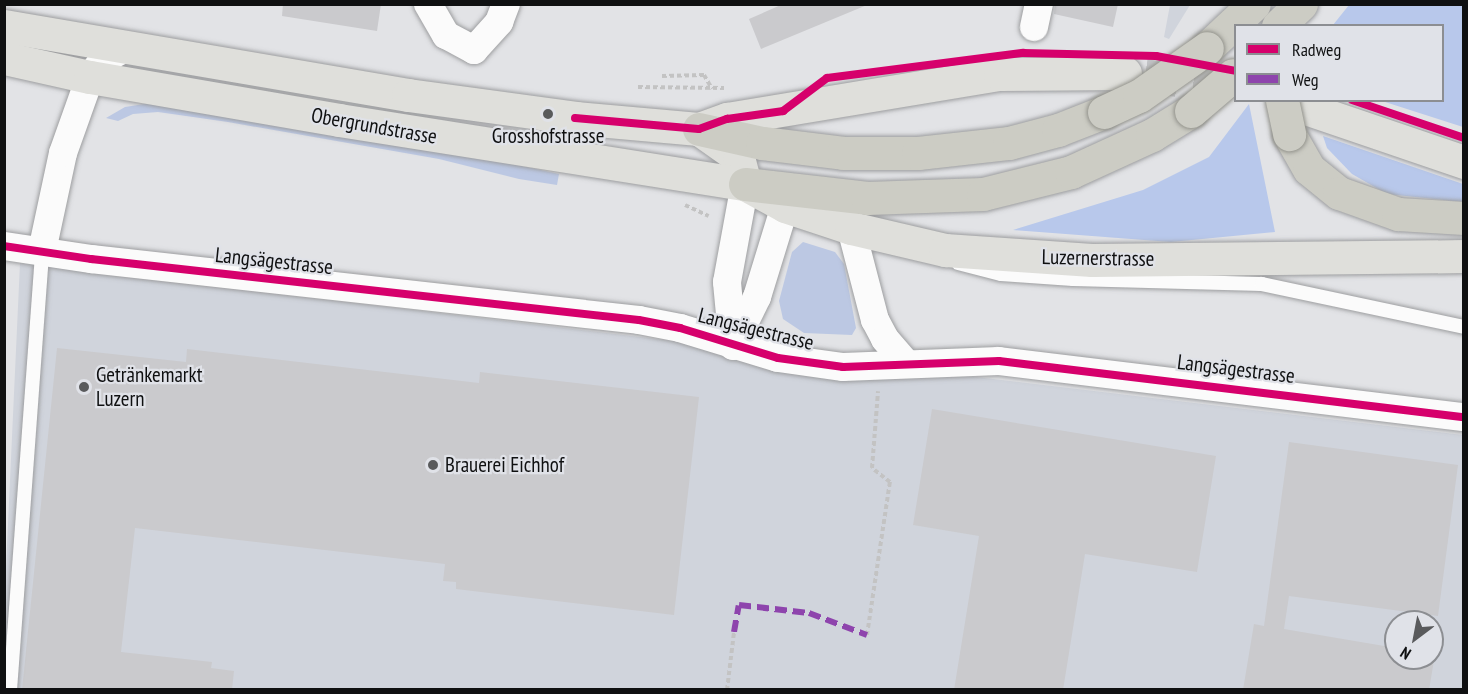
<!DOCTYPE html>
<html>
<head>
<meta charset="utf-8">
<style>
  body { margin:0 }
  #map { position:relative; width:1468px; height:694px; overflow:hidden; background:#e2e3e6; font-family:"PT Sans Narrow",sans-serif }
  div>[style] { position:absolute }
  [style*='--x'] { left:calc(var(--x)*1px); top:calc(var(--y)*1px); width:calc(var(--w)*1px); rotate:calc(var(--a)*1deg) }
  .built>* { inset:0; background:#d0d4dc }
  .green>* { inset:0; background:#bcc8e3 }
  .forest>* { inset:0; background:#b8c8eb }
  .building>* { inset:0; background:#cacacd }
  .primary-tunnel>* { height:33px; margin-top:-16.5px; transform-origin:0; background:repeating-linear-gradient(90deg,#c2c3c6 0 33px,transparent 0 49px) }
  .path>* { height:4px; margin-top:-2px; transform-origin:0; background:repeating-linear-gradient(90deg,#c3c3c3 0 4.5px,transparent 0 7.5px) }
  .roads { filter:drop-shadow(0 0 2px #9d9ea0) drop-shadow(0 0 2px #9d9ea0) }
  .service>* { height:14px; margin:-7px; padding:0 7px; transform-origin:7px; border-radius:7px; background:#fbfbfb }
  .minor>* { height:28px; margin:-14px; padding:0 14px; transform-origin:14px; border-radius:14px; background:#fbfbfb }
  .primary>* { height:33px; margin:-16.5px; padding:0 16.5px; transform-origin:16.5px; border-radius:16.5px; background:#dfdfdb }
  .motorway>* { height:33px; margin:-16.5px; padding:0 16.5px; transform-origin:16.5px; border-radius:16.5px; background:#ccccc4 }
  .bridges { filter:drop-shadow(0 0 2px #93938c) drop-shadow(0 0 2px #93938c) }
  .motorway-bridge>* { height:33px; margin:-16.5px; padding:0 16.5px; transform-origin:16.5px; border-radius:16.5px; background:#ccccc4 }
  .quiet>* { height:6px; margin-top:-3px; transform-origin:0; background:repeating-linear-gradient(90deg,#8e44ad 0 12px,transparent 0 18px) }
  .cycleway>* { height:8px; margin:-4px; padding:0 4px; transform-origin:4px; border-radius:4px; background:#d6006c }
  .dots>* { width:16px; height:16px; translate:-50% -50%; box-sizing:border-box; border:3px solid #e0e2e8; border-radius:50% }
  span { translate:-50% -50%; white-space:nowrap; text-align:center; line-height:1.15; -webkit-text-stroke:4.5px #e0e2e8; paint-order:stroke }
  .street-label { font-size:21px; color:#0f1011 }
  .poi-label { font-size:21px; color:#0f1011 }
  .left { translate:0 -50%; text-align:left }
  .frame { position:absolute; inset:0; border:6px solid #0f1011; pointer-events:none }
  .legend { position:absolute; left:1234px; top:24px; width:210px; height:78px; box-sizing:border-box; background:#e0e2e8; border:2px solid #8c8e92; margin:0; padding:8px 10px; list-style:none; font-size:18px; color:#0f1011 }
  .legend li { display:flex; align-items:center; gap:12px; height:30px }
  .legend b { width:30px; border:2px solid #8c8e92 }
  .north { position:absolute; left:1384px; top:610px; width:60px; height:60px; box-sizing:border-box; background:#e0e2e8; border:2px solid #8c8e92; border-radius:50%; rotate:212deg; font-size:16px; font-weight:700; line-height:24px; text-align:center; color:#0f1011 }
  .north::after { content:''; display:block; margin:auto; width:21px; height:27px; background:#595a5c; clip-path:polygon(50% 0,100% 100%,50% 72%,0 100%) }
</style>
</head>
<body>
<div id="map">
  <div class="built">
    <i style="clip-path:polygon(1170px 5px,1190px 5px,1169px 39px,1164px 37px)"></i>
    <i style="clip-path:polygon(evenodd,20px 263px,1463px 435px,1463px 689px,5px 690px,5px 589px,20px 263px,1396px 622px,1432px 622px,1432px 658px,1396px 658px,1396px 622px)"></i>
  </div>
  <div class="green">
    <i style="clip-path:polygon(157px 102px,490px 159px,559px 174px,557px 185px,519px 179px,439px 159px,228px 122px,158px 112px,133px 114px,118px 121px,106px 118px,125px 107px)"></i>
    <i style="clip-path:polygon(803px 242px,835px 252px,844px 264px,856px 328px,852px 335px,804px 333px,783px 319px,779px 301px,792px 252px)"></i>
  </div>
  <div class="forest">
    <i style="clip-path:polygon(1349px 5px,1463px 5px,1463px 127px,1382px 101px,1442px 100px,1442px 26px,1333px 25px)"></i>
    <i style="clip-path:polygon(1249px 104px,1275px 232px,1171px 242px,1013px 230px,1143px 190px,1209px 157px)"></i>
    <i style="clip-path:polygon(1323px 136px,1463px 184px,1463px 202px,1387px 194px,1352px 174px,1327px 148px)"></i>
  </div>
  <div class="building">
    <i style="clip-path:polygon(283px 4px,381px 4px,377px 31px,282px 16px)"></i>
    <i style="clip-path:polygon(783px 4px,867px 4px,867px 5px,761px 49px,749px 19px)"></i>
    <i style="clip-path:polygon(1055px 4px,1118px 4px,1113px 27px,1054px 14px)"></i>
    <i style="clip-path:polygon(57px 348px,186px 362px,187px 349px,479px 383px,480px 372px,699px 397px,674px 615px,456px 589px,456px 582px,443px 581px,445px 564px,135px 528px,121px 652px,212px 662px,211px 668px,234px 671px,232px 690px,22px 690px)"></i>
    <i style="clip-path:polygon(932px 409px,1216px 456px,1197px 572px,1085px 554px,1063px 690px,954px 690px,979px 536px,913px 525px)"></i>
    <i style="clip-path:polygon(1289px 442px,1458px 465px,1438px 616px,1289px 596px,1284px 629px,1396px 648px,1396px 658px,1432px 658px,1435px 654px,1429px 690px,1243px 690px,1254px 624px,1264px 626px)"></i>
  </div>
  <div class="primary-tunnel">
    <i style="--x:1145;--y:75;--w:92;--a:8.7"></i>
  </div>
  <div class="path">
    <i style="--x:662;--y:76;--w:42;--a:-1.4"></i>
    <i style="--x:704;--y:75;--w:16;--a:60"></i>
    <i style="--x:638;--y:87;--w:86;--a:0.7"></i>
    <i style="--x:685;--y:205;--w:26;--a:25"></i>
    <i style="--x:867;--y:635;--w:155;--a:-81.5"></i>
    <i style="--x:890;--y:482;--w:23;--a:-142"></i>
    <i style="--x:872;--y:468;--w:77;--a:-85.5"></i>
    <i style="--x:727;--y:690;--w:58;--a:-83.1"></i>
  </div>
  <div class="roads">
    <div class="service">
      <i style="--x:958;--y:263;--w:44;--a:14.3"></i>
      <i style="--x:1001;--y:274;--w:72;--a:4"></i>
      <i style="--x:1073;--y:279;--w:189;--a:1.5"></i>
      <i style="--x:1262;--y:284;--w:207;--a:12"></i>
      <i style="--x:10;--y:690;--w:440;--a:-85.8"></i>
    </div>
    <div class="minor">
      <i style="--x:428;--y:4;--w:36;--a:60"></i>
      <i style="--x:446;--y:35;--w:32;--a:28"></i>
      <i style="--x:474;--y:50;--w:38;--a:-48"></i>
      <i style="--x:499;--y:22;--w:19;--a:-69"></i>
      <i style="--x:1034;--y:27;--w:24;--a:-78"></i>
      <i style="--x:851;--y:228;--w:95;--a:75.4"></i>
      <i style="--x:875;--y:320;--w:21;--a:62"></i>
      <i style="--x:885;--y:339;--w:33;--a:49"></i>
      <i style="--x:4;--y:246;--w:88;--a:8.5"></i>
      <i style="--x:91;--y:259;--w:551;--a:6.35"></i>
      <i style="--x:639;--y:320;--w:42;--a:11"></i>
      <i style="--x:680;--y:328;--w:102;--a:17"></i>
      <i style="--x:778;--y:358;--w:66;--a:7.9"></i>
      <i style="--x:843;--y:367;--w:156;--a:-2.2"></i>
      <i style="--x:999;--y:361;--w:468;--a:6.9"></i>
      <i style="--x:42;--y:251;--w:100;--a:-77.9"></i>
      <i style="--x:63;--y:153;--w:81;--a:-70.4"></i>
      <i style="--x:90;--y:77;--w:21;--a:-53"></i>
      <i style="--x:103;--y:60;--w:27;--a:-28"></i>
      <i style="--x:733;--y:346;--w:55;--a:-63.9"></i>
      <i style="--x:757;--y:297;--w:95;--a:-72.9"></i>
      <i style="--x:785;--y:206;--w:21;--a:-41"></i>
      <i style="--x:733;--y:346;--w:64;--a:-95.4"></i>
      <i style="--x:727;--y:282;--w:100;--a:-79.6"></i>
    </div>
    <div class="primary">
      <i style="--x:4;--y:26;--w:410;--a:9.7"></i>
      <i style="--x:408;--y:95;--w:169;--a:7.8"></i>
      <i style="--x:575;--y:118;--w:124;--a:5.1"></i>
      <i style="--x:699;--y:129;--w:39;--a:35"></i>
      <i style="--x:731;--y:151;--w:13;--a:51"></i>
      <i style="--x:739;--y:161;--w:24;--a:75"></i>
      <i style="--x:4;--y:58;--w:88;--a:12.5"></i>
      <i style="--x:90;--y:77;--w:253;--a:9.8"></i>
      <i style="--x:339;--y:120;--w:411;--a:9"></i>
      <i style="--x:745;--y:184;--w:46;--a:28.8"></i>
      <i style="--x:785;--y:206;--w:70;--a:18.4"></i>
      <i style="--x:851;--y:228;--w:97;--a:13.2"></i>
      <i style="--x:945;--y:250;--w:147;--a:3.9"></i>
      <i style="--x:1092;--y:260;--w:372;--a:-0.6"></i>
      <i style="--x:1311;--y:110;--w:162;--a:18.8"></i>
      <i style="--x:699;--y:129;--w:30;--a:-20"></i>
      <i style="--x:727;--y:119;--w:277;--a:-9.4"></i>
      <i style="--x:1000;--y:74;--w:125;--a:-0.5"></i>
    </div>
    <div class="motorway">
      <i style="--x:1278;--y:26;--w:32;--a:-44"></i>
      <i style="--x:1207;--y:48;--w:64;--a:-43.1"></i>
      <i style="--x:699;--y:129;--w:65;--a:12.5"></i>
      <i style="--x:762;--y:143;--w:82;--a:7"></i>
      <i style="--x:843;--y:153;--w:75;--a:0"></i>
      <i style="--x:918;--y:153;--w:92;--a:-6.3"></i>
      <i style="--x:1009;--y:143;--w:51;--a:-14.9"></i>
      <i style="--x:1058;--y:130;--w:49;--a:-21.4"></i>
      <i style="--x:1289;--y:134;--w:40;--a:60.3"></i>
      <i style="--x:1309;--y:169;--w:38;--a:39"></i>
      <i style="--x:1339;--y:193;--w:63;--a:19.6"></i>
      <i style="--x:1398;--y:214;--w:66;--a:3.5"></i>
      <i style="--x:745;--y:184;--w:123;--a:6.5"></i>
      <i style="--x:867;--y:198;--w:116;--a:-2"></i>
      <i style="--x:983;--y:194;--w:91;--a:-14"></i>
      <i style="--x:1071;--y:172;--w:89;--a:-24.6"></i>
      <i style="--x:1152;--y:135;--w:46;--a:-31.6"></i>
    </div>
  </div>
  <div class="bridges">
    <div class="motorway-bridge">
      <i style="--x:1282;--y:100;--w:35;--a:78"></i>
      <i style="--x:1191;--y:111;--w:55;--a:-40.6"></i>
      <i style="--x:1104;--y:112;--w:38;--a:-25"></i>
      <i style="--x:1139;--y:96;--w:83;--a:-35.2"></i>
    </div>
  </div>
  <div class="quiet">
    <i style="--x:734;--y:632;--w:27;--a:-80"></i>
    <i style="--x:739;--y:605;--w:70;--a:6.5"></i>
    <i style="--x:809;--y:613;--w:62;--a:20.8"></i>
  </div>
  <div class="cycleway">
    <i style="--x:1352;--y:100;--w:118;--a:18.7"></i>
    <i style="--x:575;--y:118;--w:124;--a:5.1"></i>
    <i style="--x:699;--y:129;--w:30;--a:-20"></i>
    <i style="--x:727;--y:119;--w:57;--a:-8.1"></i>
    <i style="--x:783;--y:111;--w:55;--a:-36.9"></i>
    <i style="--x:827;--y:78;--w:198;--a:-7.3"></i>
    <i style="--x:1023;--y:53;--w:133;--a:1.3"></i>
    <i style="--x:1156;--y:56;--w:81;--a:10.6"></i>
    <i style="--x:4;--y:246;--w:88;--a:8.5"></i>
    <i style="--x:91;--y:259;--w:551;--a:6.35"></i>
    <i style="--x:639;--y:320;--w:42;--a:11"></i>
    <i style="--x:680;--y:328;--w:102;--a:17"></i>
    <i style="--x:778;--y:358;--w:66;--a:7.9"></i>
    <i style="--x:843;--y:367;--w:156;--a:-2.2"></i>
    <i style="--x:999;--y:361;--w:468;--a:6.9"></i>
  </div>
  <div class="dots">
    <i style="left:548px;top:114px;background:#595a5c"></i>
    <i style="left:84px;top:387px;background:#595a5c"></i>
    <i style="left:433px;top:465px;background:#595a5c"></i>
  </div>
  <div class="street-label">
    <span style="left:374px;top:126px;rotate:10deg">Obergrundstrasse</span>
    <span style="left:1098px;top:258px;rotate:1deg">Luzernerstrasse</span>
    <span style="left:274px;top:261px;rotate:6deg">Langsägestrasse</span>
    <span style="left:756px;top:329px;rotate:14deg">Langsägestrasse</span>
    <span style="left:1236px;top:369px;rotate:7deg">Langsägestrasse</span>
  </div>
  <div class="poi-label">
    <span style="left:548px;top:136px">Grosshofstrasse</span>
    <span class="left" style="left:96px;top:387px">Getränkemarkt<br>Luzern</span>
    <span class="left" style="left:445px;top:465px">Brauerei Eichhof</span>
  </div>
  <div class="frame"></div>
  <ul class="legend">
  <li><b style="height:8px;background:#d6006c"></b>Radweg</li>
  <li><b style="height:8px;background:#8e44ad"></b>Weg</li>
  </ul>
  <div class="north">N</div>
</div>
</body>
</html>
